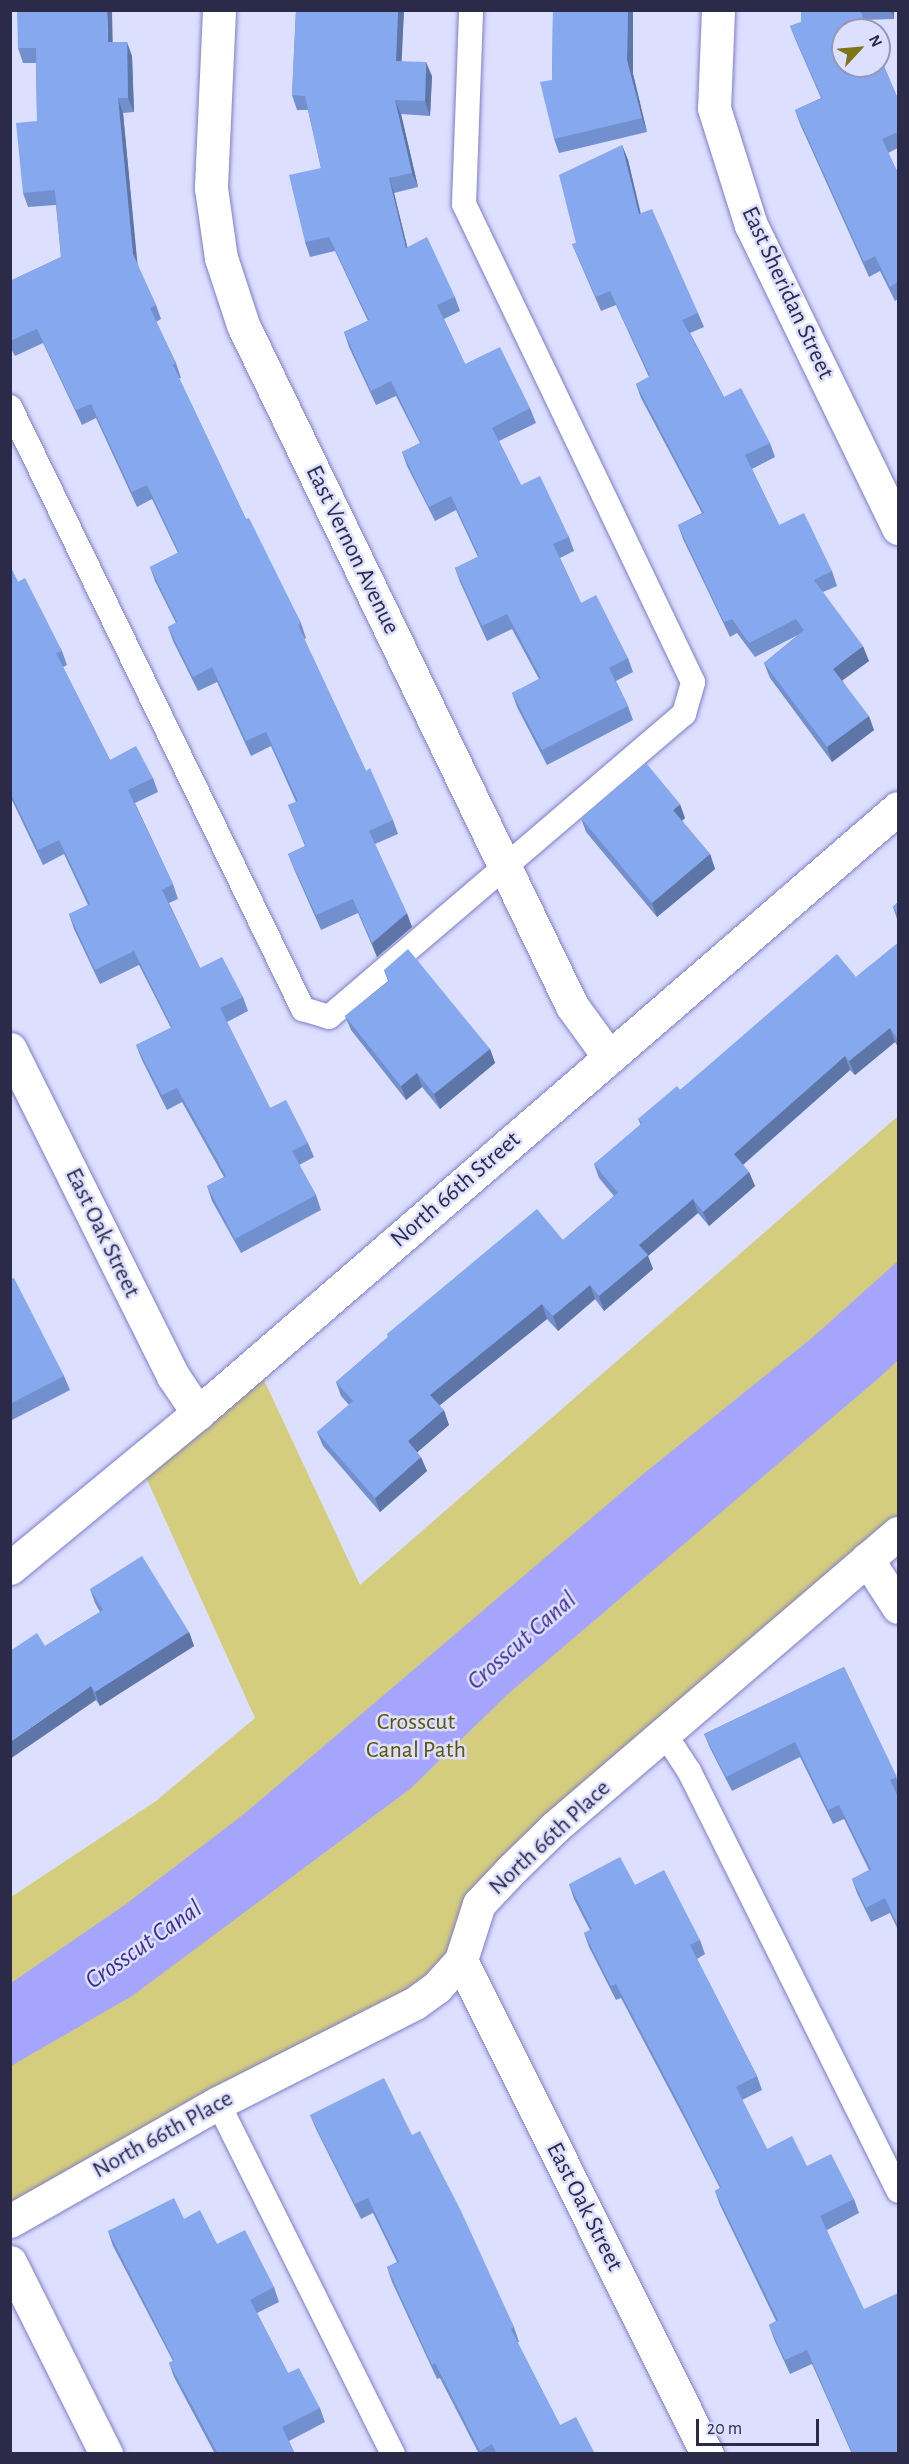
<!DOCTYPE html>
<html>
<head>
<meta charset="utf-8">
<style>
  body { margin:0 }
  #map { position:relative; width:909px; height:2464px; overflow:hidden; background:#dddfff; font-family:"Alegreya Sans",sans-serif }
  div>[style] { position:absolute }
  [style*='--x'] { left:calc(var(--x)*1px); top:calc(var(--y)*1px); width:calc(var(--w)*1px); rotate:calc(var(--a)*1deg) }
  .green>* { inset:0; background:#d5cd7e }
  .water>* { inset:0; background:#a6a5fd }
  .roads { filter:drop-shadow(0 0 2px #7f7ec7) drop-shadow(0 0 2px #7f7ec7) }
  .service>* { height:24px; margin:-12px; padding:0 12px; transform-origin:12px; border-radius:12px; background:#fff }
  .minor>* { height:33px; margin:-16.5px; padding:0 16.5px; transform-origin:16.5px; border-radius:16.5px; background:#fff }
  .tertiary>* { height:33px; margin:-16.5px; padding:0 16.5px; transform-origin:16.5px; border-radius:16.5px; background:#fff }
  .wall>* { inset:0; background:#7290cd }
  .shaded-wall>* { inset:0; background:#5d76a7 }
  .building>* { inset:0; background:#85a8ee }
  span { translate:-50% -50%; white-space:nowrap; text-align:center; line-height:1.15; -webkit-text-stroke:5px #dddfff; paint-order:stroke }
  .street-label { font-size:24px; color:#2b2a48 }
  .park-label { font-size:24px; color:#5d5500 }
  .water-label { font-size:26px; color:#3d2d91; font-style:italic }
  .frame { position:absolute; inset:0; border:12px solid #2b2a48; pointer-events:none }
  .north { position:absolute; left:831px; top:18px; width:60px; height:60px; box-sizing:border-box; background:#dddfff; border:2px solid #9697b6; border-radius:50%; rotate:64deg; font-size:16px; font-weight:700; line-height:24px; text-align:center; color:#2b2a48 }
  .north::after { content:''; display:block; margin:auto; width:21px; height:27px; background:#7d7417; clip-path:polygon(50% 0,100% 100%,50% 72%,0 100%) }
  .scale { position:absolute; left:696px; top:2419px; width:123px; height:27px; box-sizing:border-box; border:3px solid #2b2a48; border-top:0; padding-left:8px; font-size:18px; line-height:21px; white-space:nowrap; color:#2b2a48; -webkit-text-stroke:4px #dddfff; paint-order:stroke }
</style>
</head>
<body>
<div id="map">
  <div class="green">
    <i style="clip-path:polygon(898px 1116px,898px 1533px,511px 1870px,461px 1960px,11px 2221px,11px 1897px,156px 1801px,255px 1718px,139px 1462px,255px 1361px,360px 1585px)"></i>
  </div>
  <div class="water">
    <i style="clip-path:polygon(898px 1261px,898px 1360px,880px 1377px,508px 1694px,410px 1789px,132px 1996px,11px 2066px,11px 1983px,126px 1904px,244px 1814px,642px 1475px,813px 1337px)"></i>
  </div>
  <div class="roads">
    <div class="service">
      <i style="--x:10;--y:407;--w:670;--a:64.05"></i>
      <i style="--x:303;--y:1009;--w:27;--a:17"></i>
      <i style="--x:329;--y:1017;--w:467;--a:-40.5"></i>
      <i style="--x:684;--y:714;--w:33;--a:-74"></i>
      <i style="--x:693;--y:682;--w:530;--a:-115.6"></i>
      <i style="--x:464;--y:204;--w:194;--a:-87.9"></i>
      <i style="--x:666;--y:1736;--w:42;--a:56.7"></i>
      <i style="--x:689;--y:1771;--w:469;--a:63.5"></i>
      <i style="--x:218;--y:2103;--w:392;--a:63.5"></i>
    </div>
    <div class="minor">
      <i style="--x:219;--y:10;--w:178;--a:92.6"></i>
      <i style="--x:211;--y:188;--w:71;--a:81.9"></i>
      <i style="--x:221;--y:258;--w:71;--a:71.8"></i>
      <i style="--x:243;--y:325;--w:756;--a:64.21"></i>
      <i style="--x:572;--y:1006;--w:63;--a:54"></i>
      <i style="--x:718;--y:10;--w:98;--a:92.3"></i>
      <i style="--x:714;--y:108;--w:123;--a:72.5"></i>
      <i style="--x:751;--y:225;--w:337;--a:64.1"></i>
      <i style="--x:867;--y:1559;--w:57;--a:57.1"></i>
      <i style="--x:10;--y:1568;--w:244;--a:-39.5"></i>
      <i style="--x:198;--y:1413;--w:925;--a:-40.84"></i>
      <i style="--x:10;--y:2221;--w:239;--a:-29.6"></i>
      <i style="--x:218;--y:2103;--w:221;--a:-26.9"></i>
      <i style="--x:415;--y:2003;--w:27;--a:-36"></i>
      <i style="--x:437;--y:1987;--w:36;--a:-48"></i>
      <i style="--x:461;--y:1960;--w:59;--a:-72.2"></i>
      <i style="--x:479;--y:1904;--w:47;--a:-46.7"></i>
      <i style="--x:511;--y:1870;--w:62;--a:-44.3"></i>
      <i style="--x:555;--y:1827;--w:452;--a:-40.6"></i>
      <i style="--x:10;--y:2262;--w:215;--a:63.4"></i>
    </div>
    <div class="tertiary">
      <i style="--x:10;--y:1049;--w:365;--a:63.5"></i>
      <i style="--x:173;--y:1376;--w:45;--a:56"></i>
      <i style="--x:461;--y:1960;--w:552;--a:63.53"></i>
    </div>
  </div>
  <div class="wall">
    <i style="clip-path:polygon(296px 10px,404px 10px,401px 61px,432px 76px,430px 116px,401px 114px,418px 187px,394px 193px,407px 247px,455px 297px,460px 311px,444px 319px,465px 364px,530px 408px,536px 423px,499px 441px,521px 485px,569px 537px,574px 551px,560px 558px,581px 603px,628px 658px,633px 672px,616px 681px,628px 706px,633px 720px,547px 765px,517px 707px,512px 693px,539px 679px,512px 629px,487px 641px,460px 582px,455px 568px,478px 557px,456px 510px,435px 521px,407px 466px,402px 452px,420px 443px,396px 396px,376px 405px,349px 347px,344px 332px,368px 321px,335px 251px,310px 257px,305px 242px,321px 168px,308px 110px,297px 110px,292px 95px)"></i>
    <i style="clip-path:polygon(553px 10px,633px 10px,633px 74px,647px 132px,559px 153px,554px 139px,552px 80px)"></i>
    <i style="clip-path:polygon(801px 10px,894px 10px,894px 19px,864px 20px,898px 99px,898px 148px,888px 153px,898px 173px,898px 299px,895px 301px,880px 271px,869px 277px,800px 124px,795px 110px,821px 98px,796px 41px,790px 26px,801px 22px)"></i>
    <i style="clip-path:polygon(113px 42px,132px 56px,134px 112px,123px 113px,137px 265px,156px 305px,161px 319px,156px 322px,176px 363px,181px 378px,179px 378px,246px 519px,301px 623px,306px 638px,304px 639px,366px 771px,393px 820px,398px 834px,375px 844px,412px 927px,377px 957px,358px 913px,321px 930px,294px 869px,288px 854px,305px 846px,288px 805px,296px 802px,271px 746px,251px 756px,217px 682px,198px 691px,173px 641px,168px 627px,176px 623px,155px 581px,150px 567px,178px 553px,152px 499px,137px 507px,96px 418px,82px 425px,43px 343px,15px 356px,10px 347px,10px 281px,61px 257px,56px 205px,28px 207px,23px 193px,37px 121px,36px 63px,23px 63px,18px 48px)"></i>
    <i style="clip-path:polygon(622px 145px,628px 160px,641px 214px,698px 313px,704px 327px,690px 333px,724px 397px,770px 443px,775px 457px,752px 469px,779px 525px,832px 571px,837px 586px,823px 592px,869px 661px,842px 680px,874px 730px,832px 762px,770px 678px,764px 663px,798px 635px,755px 657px,737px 633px,730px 637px,683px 539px,678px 525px,702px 513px,641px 398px,636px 384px,649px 377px,616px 305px,601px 311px,578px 258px,572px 244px,576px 243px)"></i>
    <i style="clip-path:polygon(10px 566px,18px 582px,62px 651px,67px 665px,63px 667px,110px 760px,153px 778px,158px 792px,135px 803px,173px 884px,178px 899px,169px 903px,200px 968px,243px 997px,248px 1011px,227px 1022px,270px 1108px,308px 1143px,314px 1157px,299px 1165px,316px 1195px,321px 1210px,241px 1253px,212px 1201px,207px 1186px,224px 1177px,182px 1102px,167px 1110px,142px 1060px,136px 1045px,171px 1028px,139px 965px,100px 984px,74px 929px,69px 914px,88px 905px,64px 854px,43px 865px,10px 796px)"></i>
    <i style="clip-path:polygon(581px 818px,685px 818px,682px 821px,710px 854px,715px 869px,657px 917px,586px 832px)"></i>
    <i style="clip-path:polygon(898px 902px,898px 922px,893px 907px)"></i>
    <i style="clip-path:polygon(898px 943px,898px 1047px,895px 1042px,855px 1075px,850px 1070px,743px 1165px,749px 1172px,755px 1186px,709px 1226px,698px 1213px,648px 1256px,653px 1269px,604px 1311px,595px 1299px,558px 1331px,547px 1319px,439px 1406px,449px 1425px,417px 1452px,427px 1471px,380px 1512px,323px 1446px,317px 1432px,349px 1405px,341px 1396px,336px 1382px,388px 1337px,387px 1334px,563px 1240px,614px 1196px,599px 1178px,594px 1164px,641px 1125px,638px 1119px,680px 1090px,856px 977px)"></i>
    <i style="clip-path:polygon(384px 970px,490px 1049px,495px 1063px,440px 1109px,422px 1087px,406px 1100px,351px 1030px,345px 1016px,388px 981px)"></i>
    <i style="clip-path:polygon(10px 1279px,64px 1376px,70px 1390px,10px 1421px)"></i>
    <i style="clip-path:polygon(90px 1589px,189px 1632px,194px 1646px,100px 1706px,96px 1700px,45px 1646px,100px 1612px,95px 1603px)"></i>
    <i style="clip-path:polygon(844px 1667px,898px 1781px,898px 1793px,897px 1794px,898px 1797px,898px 1930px,890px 1913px,871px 1922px,857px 1893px,852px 1879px,869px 1870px,844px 1819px,833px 1824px,800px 1757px,732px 1791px,710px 1748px,704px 1734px)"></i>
    <i style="clip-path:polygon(569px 1884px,635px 1885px,700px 1940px,705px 1954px,697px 1959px,757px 2076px,762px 2090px,742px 2100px,767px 2149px,807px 2166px,854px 2199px,859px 2213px,827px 2230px,898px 2454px,852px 2454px,812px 2364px,790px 2374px,774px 2339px,769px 2325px,776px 2321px,720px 2205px,715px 2191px,720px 2188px,689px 2127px,621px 1998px,616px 2000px,589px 1947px,584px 1933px,590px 1930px,574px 1899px)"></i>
    <i style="clip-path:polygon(310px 2115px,412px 2135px,514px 2327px,519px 2342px,517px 2342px,560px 2425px,595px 2454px,479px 2454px,440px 2378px,437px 2379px,392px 2282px,387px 2267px,397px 2262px,373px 2213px,361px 2219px,316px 2129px)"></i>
    <i style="clip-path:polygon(184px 2219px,274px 2287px,279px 2302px,257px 2313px,288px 2373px,320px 2408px,325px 2422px,289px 2441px,295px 2454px,215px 2454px,174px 2377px,169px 2363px,173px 2361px,113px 2246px,108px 2231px)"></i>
  </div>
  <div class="shaded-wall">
    <i style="clip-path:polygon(107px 10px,112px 10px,113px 56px,108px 42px)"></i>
    <i style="clip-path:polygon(398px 10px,404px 10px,401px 75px,396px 61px)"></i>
    <i style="clip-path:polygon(628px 10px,633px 10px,633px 74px,647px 132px,642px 118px,627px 60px)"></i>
    <i style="clip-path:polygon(891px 10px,894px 10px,894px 19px)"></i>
    <i style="clip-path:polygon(127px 42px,132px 56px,134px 112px,128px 98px)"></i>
    <i style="clip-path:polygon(426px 62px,432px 76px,430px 116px,425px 101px)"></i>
    <i style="clip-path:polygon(118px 98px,123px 113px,138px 269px,133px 254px)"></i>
    <i style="clip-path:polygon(395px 100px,401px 114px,418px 187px,412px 173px)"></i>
    <i style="clip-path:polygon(622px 145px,628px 160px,644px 229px,639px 214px)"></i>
    <i style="clip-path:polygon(389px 178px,394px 193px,411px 262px,406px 248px)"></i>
    <i style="clip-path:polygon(863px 646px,869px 661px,839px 683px,833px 669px)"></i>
    <i style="clip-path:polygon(869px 716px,874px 730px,832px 762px,827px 747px)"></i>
    <i style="clip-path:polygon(680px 804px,685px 818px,678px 824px,673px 810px)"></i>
    <i style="clip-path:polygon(710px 854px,715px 869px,657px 917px,652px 903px)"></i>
    <i style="clip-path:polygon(407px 913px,412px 927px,377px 957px,372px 943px)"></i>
    <i style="clip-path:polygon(890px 1028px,895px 1042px,855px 1075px,849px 1061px)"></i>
    <i style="clip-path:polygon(490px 1049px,495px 1063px,440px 1109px,434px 1094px)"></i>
    <i style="clip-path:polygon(845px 1056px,850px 1070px,739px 1168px,734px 1154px)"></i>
    <i style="clip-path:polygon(417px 1073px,422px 1087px,406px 1100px,401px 1086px)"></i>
    <i style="clip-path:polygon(749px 1172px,755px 1186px,709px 1226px,703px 1212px)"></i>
    <i style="clip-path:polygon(693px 1199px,698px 1213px,648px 1256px,653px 1269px,604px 1311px,599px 1296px,639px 1245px)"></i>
    <i style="clip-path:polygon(590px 1285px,595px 1299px,558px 1331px,553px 1316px)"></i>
    <i style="clip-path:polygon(542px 1304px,547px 1319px,435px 1409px,430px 1395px)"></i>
    <i style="clip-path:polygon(444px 1410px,449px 1425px,413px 1456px,408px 1441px)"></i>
    <i style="clip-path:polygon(421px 1457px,427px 1471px,380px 1512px,375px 1498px)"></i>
    <i style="clip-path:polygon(189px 1632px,194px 1646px,100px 1706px,95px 1692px)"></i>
    <i style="clip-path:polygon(91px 1686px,96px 1700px,10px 1759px,10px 1742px)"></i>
  </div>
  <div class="building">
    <i style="clip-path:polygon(17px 10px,107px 10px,108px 42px,127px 42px,128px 98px,118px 98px,133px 254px,156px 305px,150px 308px,176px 363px,173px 365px,246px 519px,249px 518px,301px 623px,298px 625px,366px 771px,370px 768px,393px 820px,369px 831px,407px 913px,372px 943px,353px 899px,316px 915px,288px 854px,306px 846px,288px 805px,298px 801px,266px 732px,246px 741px,212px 667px,193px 677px,168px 627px,177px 622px,150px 567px,179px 552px,147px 485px,132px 492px,91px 404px,76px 410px,37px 329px,10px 341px,10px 281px,61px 257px,55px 190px,23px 193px,16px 123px,37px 121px,36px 48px,18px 48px)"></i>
    <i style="clip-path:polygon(296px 10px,398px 10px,396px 61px,426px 62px,425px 101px,395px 100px,412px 173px,389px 178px,406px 248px,427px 237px,455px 297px,437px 305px,465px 364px,500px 347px,530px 408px,492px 428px,521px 485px,540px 476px,569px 537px,553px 544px,581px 603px,596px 595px,628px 658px,609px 668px,628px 706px,542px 750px,512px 693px,541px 678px,507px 614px,482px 626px,455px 568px,479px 556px,451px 496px,429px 507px,402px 452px,421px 443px,391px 381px,371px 391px,344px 332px,369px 320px,329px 237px,305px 242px,289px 175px,321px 168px,305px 96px,292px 95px)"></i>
    <i style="clip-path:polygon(553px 10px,628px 10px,627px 60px,642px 118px,554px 139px,540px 82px,552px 80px)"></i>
    <i style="clip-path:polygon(801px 10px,860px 10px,868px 30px,843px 30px,843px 66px,879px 66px,879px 54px,898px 99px,898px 132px,882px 139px,898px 173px,898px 282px,890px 287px,875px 256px,864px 262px,795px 110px,822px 98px,790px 26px,801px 22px)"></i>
    <i style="clip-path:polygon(622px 145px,639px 214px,652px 209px,698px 313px,682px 320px,724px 397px,741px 388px,770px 443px,745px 455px,779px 525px,804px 513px,832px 571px,814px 580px,863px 646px,833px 669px,869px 716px,827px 747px,764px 663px,804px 630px,796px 619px,749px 643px,732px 619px,724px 622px,678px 525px,704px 513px,636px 384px,650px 376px,610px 291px,596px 297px,572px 244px,576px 243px,559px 175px)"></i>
    <i style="clip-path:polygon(10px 566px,18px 582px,25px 578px,62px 651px,56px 653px,110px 760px,136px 746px,153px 778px,128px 790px,173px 884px,162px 890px,200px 968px,222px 957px,243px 997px,220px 1008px,270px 1108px,286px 1100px,308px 1143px,292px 1151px,316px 1195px,235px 1239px,207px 1186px,226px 1176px,177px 1088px,162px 1095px,136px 1045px,172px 1027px,134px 951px,95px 970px,69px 914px,90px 904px,59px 840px,38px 850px,10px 792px)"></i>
    <i style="clip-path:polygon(646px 763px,680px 804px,673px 810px,710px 854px,652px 903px,581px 818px)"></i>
    <i style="clip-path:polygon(898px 902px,898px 914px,893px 907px)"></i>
    <i style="clip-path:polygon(898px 943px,898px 1039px,890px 1028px,849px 1061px,845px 1056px,734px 1154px,749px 1172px,703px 1212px,693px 1199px,639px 1245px,648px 1255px,599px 1296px,590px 1285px,553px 1316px,542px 1304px,430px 1395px,444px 1410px,408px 1441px,421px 1457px,375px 1498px,317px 1432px,353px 1401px,336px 1382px,389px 1336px,387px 1334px,537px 1209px,563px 1240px,618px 1193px,594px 1164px,642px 1123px,638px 1119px,677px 1086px,680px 1090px,837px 954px,856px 977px)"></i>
    <i style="clip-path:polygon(408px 949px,490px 1049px,434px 1094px,417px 1073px,401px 1086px,345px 1016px,389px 981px,384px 970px)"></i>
    <i style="clip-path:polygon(14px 1278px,64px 1376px,10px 1404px,10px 1279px)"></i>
    <i style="clip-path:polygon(142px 1556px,189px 1632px,95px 1692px,91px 1686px,10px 1742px,10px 1651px,37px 1633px,45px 1646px,103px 1610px,90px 1589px)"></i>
    <i style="clip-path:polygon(844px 1667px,897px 1777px,890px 1780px,898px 1797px,898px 1926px,885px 1898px,866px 1908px,852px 1879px,871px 1869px,839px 1805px,828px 1810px,795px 1742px,726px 1777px,704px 1734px)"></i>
    <i style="clip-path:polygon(620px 1857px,635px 1885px,664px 1870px,700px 1940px,690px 1945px,757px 2076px,736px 2087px,767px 2149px,792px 2136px,807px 2166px,831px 2154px,854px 2199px,820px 2216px,864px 2309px,898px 2293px,898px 2454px,853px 2454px,807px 2350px,785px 2360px,769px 2325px,778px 2320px,715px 2191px,721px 2187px,684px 2113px,616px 1984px,611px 1986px,584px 1933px,592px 1929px,569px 1884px)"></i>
    <i style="clip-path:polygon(384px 2078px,412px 2135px,420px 2131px,461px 2211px,514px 2327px,511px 2329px,560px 2425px,576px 2417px,595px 2454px,497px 2454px,492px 2444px,480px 2451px,435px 2363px,432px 2365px,387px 2267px,399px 2262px,368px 2198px,355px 2204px,310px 2115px)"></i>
    <i style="clip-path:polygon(174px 2198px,184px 2219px,200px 2210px,217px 2244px,245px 2230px,274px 2287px,250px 2300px,288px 2373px,299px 2368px,320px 2408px,282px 2427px,295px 2454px,218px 2454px,169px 2363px,174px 2360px,108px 2231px)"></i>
  </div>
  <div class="street-label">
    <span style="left:787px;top:293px;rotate:65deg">East Sheridan Street</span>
    <span style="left:352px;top:550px;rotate:64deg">East Vernon Avenue</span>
    <span style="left:456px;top:1190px;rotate:-41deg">North 66th Street</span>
    <span style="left:102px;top:1233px;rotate:64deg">East Oak Street</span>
    <span style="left:550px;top:1838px;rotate:-43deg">North 66th Place</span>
    <span style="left:163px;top:2135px;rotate:-29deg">North 66th Place</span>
    <span style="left:584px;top:2207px;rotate:63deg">East Oak Street</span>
  </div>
  <div class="park-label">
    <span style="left:416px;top:1737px">Crosscut<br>Canal Path</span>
  </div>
  <div class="water-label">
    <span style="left:522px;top:1641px;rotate:-41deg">Crosscut Canal</span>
    <span style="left:144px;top:1945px;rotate:-35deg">Crosscut Canal</span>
  </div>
  <div class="frame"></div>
  <div class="north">N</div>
  <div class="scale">20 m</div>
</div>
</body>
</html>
